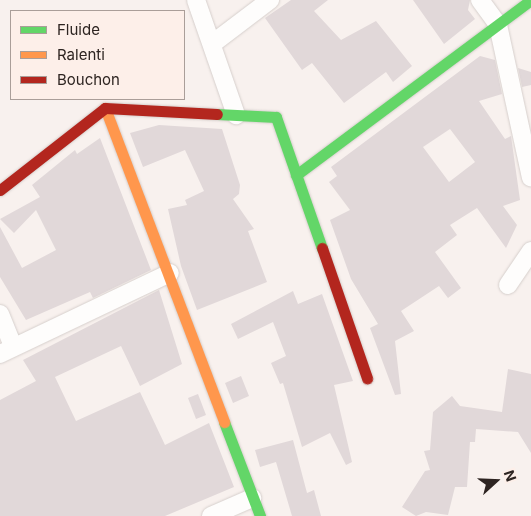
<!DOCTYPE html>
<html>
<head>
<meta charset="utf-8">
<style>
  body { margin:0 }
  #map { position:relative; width:531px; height:516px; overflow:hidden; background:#f8f1ee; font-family:Inter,sans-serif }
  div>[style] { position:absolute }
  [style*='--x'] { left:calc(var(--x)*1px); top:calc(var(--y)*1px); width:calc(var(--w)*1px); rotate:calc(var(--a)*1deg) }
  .building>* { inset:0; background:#e1d8d9 }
  .roads { filter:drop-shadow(0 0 1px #d6cfcc) drop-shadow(0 0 1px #d6cfcc) }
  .street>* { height:18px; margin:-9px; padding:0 9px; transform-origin:9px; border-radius:9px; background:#fefdfc }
  .fast>* { height:11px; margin:-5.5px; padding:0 5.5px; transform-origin:5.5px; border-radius:5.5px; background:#63d668 }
  .slow>* { height:11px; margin:-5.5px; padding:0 5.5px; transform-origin:5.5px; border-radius:5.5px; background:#ff974d }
  .jam>* { height:11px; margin:-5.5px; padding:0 5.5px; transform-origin:5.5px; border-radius:5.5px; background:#b3261e }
  span { translate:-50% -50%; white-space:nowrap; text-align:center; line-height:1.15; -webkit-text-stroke:4.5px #fdefe9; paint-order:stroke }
  .legend { position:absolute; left:10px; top:10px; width:175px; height:90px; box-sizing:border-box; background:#fdefe9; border:1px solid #aa9e99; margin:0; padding:6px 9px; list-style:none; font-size:15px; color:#2d2421 }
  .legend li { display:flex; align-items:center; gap:10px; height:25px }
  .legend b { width:25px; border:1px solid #aa9e99 }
  .north { position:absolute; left:471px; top:456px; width:50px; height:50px; -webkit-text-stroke:4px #fdefe9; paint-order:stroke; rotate:70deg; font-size:14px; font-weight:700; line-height:20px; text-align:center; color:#2d2421 }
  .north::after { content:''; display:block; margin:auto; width:18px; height:22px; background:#2d2421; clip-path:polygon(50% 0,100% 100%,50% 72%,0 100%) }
</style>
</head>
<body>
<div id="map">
  <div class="building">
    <i style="clip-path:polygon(291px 0,328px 0,314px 11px,341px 40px,376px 21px,412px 66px,393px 82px,386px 72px,344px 103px,312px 63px,302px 70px,265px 18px)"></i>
    <i style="clip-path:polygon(413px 0,470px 0,468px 10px,475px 19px,444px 44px)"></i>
    <i style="clip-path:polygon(evenodd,480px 56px,495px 60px,502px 94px,479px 101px,505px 139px,511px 136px,520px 200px,503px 206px,517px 225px,506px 248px,477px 208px,450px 225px,457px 235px,435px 252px,461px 288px,448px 298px,439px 286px,401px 311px,414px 331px,395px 341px,401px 394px,395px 395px,370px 328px,378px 324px,351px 279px,330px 220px,350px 210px,329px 182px,337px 176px,331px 167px,480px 56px,450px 129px,475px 162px,449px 182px,423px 147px,450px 129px)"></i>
    <i style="clip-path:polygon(518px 68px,531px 72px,531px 85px,522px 87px)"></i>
    <i style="clip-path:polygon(159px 125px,222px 129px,240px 185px,239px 194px,233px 199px,254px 229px,248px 231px,267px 282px,197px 310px,181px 266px,168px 209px,187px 205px,185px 200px,204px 191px,185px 150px,143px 167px,130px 133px)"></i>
    <i style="clip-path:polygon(100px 138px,151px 270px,93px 298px,90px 292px,26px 320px,0 277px,0 227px,22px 268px,56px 250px,36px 210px,14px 233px,0 219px,40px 197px,32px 185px,75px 150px,77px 154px)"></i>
    <i style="clip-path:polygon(159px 290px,182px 364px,140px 386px,121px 346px,55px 377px,76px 421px,140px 392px,165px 445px,209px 423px,234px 487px,165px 516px,0 516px,0 400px,36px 381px,23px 360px)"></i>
    <i style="clip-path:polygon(293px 291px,298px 304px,322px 294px,353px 381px,334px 385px,352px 462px,346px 465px,330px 433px,302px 447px,283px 383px,280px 384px,271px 363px,286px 356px,273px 322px,238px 339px,231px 324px)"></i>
    <i style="clip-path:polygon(508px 369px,531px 374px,531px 453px,518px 432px,476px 429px,475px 442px,470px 442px,467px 487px,455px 487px,448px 515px,426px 512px,416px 516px,402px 507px,425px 471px,430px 470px,424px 451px,430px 450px,433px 412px,452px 396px,460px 406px,502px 412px)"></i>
    <i style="clip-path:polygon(241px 376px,249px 396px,233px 403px,225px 383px)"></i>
    <i style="clip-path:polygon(198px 394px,206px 415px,196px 419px,188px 398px)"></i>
    <i style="clip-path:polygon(293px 440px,307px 493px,314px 490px,321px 516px,292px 516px,276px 462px,260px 467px,255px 450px)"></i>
  </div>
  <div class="roads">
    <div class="street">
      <i style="--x:196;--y:0;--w:122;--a:70.8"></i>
      <i style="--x:480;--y:0;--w:31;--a:54"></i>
      <i style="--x:498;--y:25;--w:156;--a:77.8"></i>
      <i style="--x:212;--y:44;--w:73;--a:-37.2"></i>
      <i style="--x:508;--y:285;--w:41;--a:-55.9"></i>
      <i style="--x:0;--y:314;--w:35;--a:68"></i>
      <i style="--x:0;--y:354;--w:188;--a:-25.5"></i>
      <i style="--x:211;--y:516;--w:45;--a:-23.7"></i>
    </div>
    <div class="fast">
      <i style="--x:217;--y:114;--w:59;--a:2.9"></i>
      <i style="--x:276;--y:117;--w:139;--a:70.7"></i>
      <i style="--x:296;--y:175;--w:293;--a:-36.7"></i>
      <i style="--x:224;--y:422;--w:101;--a:69"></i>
    </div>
    <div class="slow">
      <i style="--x:105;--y:108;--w:336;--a:69.2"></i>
    </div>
    <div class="jam">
      <i style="--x:0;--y:190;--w:133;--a:-38"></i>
      <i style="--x:105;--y:108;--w:112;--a:3.1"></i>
      <i style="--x:322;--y:248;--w:138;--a:70.9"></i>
    </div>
  </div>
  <ul class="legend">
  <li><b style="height:6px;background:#63d668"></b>Fluide</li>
  <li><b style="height:6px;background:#ff974d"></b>Ralenti</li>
  <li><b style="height:6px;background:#b3261e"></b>Bouchon</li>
  </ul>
  <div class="north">N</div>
</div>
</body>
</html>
